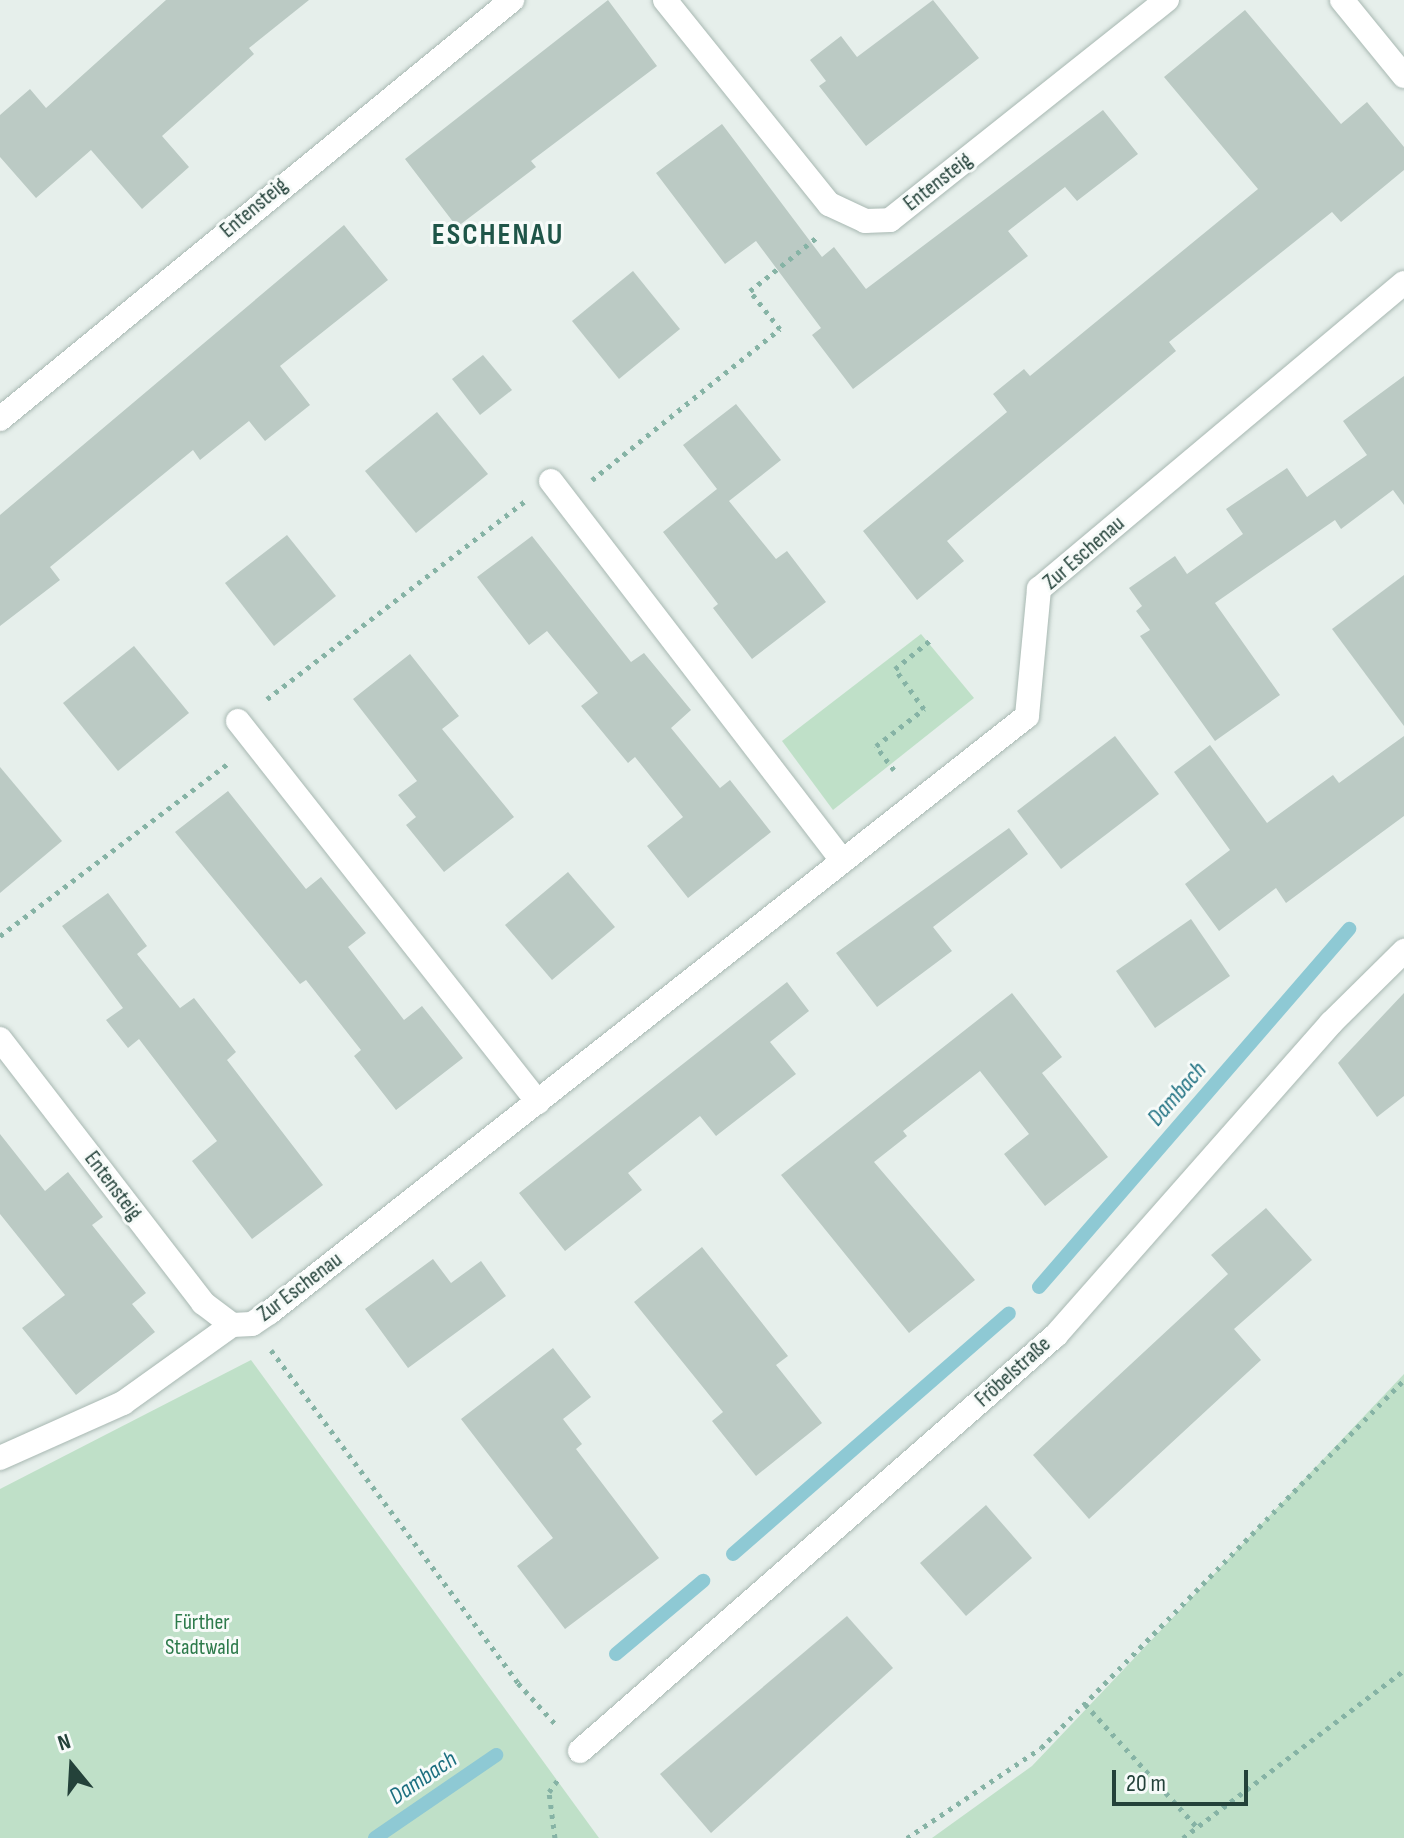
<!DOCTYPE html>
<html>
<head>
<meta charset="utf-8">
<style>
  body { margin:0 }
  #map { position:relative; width:1404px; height:1838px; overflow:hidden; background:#e6efeb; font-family:"Sofia Sans Condensed",sans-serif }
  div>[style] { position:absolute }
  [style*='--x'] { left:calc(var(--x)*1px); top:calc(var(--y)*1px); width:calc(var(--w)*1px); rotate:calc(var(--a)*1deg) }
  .green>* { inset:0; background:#bfe0c8 }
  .stream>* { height:14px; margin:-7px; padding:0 7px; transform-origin:7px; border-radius:7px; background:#8ec9d4 }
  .building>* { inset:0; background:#bbcac4 }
  .path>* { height:5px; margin-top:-2.5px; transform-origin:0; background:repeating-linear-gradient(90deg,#86b3a5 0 4px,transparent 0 10px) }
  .roads { filter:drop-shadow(0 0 2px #a8b8b2) drop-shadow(0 0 2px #a8b8b2) }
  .minor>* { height:24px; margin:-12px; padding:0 12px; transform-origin:12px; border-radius:12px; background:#fff }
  span { translate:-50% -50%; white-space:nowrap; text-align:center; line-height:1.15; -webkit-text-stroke:6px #f7fbf9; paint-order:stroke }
  .street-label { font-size:22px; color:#24423a }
  .park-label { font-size:22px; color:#2d7a4b }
  .water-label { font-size:24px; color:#1c6f80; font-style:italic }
  .district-label { font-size:30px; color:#1f5548; font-weight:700; letter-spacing:2px }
  .north { position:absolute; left:32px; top:1726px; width:80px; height:80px; -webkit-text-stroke:6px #f7fbf9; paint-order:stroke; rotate:342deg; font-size:22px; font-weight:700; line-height:32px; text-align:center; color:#24423a }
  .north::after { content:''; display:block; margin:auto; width:28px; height:36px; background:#24423a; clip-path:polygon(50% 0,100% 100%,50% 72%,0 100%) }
  .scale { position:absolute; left:1112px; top:1770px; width:136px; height:36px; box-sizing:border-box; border:4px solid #24423a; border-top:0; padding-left:10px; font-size:24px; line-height:28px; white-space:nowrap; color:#24423a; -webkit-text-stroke:6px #f7fbf9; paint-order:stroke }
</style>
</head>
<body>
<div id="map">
  <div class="green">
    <i style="clip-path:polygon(921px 634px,974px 698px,833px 810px,782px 741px)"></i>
    <i style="clip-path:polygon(251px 1360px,599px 1838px,0 1838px,0 1489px)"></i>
    <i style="clip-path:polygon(1404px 1374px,1404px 1838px,932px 1838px,1032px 1766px)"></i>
  </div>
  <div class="stream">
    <i style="--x:1039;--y:1287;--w:474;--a:-49.1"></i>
    <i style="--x:733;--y:1554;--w:366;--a:-41.1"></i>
    <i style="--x:616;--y:1654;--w:114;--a:-40"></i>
    <i style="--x:375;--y:1838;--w:147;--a:-34.4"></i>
  </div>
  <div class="building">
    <i style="clip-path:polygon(166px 0,309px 0,249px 48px,254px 54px,162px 136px,189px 167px,142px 209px,91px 150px,36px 198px,0 157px,0 115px,30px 89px,46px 108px)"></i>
    <i style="clip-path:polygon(608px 0,657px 66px,531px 161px,536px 167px,457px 227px,405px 159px)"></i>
    <i style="clip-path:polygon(933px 0,979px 58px,866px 146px,819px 86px,826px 81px,810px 60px,841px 36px,857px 57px)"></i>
    <i style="clip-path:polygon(1245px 10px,1341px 124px,1367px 102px,1404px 147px,1404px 170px,1341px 222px,1332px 212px,1169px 342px,1176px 351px,947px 541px,964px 561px,917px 600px,863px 531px,1007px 412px,993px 394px,1024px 369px,1030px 376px,1258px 189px,1164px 77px)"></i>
    <i style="clip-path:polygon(1103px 110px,1138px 154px,1077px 201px,1065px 187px,1008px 231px,1028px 256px,853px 389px,812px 335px,821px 328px,756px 241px,725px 264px,656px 173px,722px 124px,822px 257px,834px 247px,866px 289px)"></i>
    <i style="clip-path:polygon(344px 225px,388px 280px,280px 366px,310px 405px,265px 441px,249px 421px,200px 460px,193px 450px,50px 567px,60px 580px,0 626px,0 515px)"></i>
    <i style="clip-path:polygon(633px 271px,680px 329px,619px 379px,572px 321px)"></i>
    <i style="clip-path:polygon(483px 355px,512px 390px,480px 415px,452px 379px)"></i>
    <i style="clip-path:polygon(1404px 376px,1404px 505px,1393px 490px,1341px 529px,1335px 520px,1215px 603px,1280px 695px,1215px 741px,1140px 636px,1150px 630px,1136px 611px,1142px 606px,1129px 588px,1175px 556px,1187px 574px,1243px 534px,1226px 509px,1287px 468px,1307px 497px,1367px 455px,1343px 421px)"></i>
    <i style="clip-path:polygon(736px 404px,781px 460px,729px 501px,776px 559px,787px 551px,826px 602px,752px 659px,713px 608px,718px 604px,663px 532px,717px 489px,683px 445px)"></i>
    <i style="clip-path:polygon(437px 412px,488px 474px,416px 533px,365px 471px)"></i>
    <i style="clip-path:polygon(287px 535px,336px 596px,274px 646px,225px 583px)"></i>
    <i style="clip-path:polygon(532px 536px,631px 662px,644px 653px,691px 710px,671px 728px,720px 788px,730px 780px,771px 832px,688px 898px,647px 846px,683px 817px,635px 757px,628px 763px,581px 706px,598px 693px,547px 631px,529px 645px,477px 577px)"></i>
    <i style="clip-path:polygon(1404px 575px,1404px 726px,1332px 629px)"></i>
    <i style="clip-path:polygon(134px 646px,189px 713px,118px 771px,63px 703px)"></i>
    <i style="clip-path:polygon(410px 654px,459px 716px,442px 729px,514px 817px,444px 872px,406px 825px,416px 817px,398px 795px,417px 781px,353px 699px)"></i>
    <i style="clip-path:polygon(1115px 736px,1159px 794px,1061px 869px,1017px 811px)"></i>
    <i style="clip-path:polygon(1404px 736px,1404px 816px,1286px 903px,1276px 888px,1219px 931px,1185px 884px,1230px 850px,1174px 772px,1210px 745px,1267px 823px,1333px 775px,1339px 783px)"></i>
    <i style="clip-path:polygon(0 767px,62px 841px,0 893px)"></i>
    <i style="clip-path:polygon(228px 791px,306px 889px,321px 877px,366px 933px,348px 947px,404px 1020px,422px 1006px,463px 1058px,396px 1110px,354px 1056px,361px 1050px,306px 980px,300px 984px,175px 832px)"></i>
    <i style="clip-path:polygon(1009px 828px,1028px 854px,933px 927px,952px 951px,877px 1007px,836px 953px)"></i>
    <i style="clip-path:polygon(568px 872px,615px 927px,552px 980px,505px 925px)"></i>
    <i style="clip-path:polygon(108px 893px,147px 946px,137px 954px,180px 1008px,194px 998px,236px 1052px,227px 1060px,323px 1185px,252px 1239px,192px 1161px,217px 1141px,139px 1039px,128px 1048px,106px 1020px,123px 1008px,62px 926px)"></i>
    <i style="clip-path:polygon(1191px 919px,1230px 976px,1155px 1028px,1116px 971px)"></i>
    <i style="clip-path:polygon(787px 982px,809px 1011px,770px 1042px,796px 1074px,716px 1136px,700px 1116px,628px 1173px,642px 1190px,565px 1251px,519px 1193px)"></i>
    <i style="clip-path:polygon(1012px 993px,1062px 1057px,1042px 1073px,1108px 1157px,1045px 1206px,1004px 1154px,1029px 1134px,980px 1071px,903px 1131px,907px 1136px,874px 1162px,975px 1280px,909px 1333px,781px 1175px)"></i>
    <i style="clip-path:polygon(1404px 993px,1404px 1096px,1377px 1117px,1338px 1063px)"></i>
    <i style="clip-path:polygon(0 1134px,45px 1191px,68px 1172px,103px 1217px,92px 1225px,146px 1293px,132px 1304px,155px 1332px,76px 1395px,22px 1328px,65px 1295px,0 1214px)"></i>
    <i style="clip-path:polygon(1266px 1208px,1312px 1260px,1234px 1329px,1261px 1360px,1089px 1519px,1033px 1455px,1228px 1274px,1211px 1255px)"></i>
    <i style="clip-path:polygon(702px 1247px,788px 1356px,776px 1365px,822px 1423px,756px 1476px,712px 1421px,723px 1412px,634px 1302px)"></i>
    <i style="clip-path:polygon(433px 1259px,451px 1283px,481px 1261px,506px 1296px,408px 1368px,365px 1309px)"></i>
    <i style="clip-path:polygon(553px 1348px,591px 1397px,563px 1419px,582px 1444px,576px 1449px,659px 1558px,565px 1629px,517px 1566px,553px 1538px,461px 1419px)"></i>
    <i style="clip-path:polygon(986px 1505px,1032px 1558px,966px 1616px,920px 1563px)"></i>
    <i style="clip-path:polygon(847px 1616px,893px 1668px,711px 1833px,660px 1774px)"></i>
  </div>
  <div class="path">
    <i style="--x:592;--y:480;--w:241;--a:-38.8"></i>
    <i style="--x:780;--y:329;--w:48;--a:-128.3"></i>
    <i style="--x:750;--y:291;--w:85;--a:-38.8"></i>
    <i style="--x:267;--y:699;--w:325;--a:-37.5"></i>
    <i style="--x:894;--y:770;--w:30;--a:-127"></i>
    <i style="--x:876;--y:746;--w:61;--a:-37.6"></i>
    <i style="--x:924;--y:709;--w:49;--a:-125.9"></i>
    <i style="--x:895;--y:669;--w:49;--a:-39.2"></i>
    <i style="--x:0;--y:936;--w:287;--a:-37.1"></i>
    <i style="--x:271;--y:1350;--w:415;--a:53.4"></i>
    <i style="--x:518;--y:1683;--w:59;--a:47.7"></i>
    <i style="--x:1085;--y:1704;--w:166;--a:47.7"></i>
    <i style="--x:555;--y:1838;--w:46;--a:-97.4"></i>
    <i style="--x:549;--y:1792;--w:19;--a:-54"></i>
    <i style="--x:907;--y:1838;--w:161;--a:-33.9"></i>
    <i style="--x:1041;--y:1748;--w:517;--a:-45.39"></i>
    <i style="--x:1183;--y:1838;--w:278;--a:-37.2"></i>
  </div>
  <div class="roads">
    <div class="minor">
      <i style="--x:665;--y:0;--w:262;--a:51.2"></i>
      <i style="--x:829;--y:204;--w:40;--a:25"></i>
      <i style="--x:865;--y:221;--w:25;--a:-2"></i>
      <i style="--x:890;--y:220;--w:354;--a:-38.5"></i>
      <i style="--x:1342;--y:0;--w:98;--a:50.8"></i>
      <i style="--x:0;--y:419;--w:662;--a:-39.3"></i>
      <i style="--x:551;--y:481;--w:479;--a:52.5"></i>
      <i style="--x:238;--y:721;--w:485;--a:51.8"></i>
      <i style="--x:0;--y:1039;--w:333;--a:52.4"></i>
      <i style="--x:203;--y:1303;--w:36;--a:37"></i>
      <i style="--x:0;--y:1458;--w:135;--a:-24.1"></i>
      <i style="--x:123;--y:1403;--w:134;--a:-35.6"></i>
      <i style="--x:232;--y:1325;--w:20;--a:-3"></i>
      <i style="--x:252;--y:1324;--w:22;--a:-34"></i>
      <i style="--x:270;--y:1312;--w:963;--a:-38.21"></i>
      <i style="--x:1027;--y:716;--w:128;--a:-84.6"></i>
      <i style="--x:1039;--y:589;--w:476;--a:-40"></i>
      <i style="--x:580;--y:1751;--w:632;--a:-41.15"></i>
      <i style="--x:1056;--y:1335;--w:416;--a:-48.6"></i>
      <i style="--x:1331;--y:1023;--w:103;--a:-44.6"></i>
    </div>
  </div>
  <div class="street-label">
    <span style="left:938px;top:182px;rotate:-38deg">Entensteig</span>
    <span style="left:254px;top:208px;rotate:-40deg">Entensteig</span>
    <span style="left:1084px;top:553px;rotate:-41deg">Zur Eschenau</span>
    <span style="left:113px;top:1186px;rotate:53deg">Entensteig</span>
    <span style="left:300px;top:1287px;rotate:-37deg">Zur Eschenau</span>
    <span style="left:1013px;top:1372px;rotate:-42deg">Fröbelstraße</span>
  </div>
  <div class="park-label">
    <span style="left:202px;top:1635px">Fürther<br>Stadtwald</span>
  </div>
  <div class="water-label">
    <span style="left:1177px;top:1094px;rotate:-49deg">Dambach</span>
    <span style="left:423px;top:1778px;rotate:-34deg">Dambach</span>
  </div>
  <div class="district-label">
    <span style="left:498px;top:235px">ESCHENAU</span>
  </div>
  <div class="north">N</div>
  <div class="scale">20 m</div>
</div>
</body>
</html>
